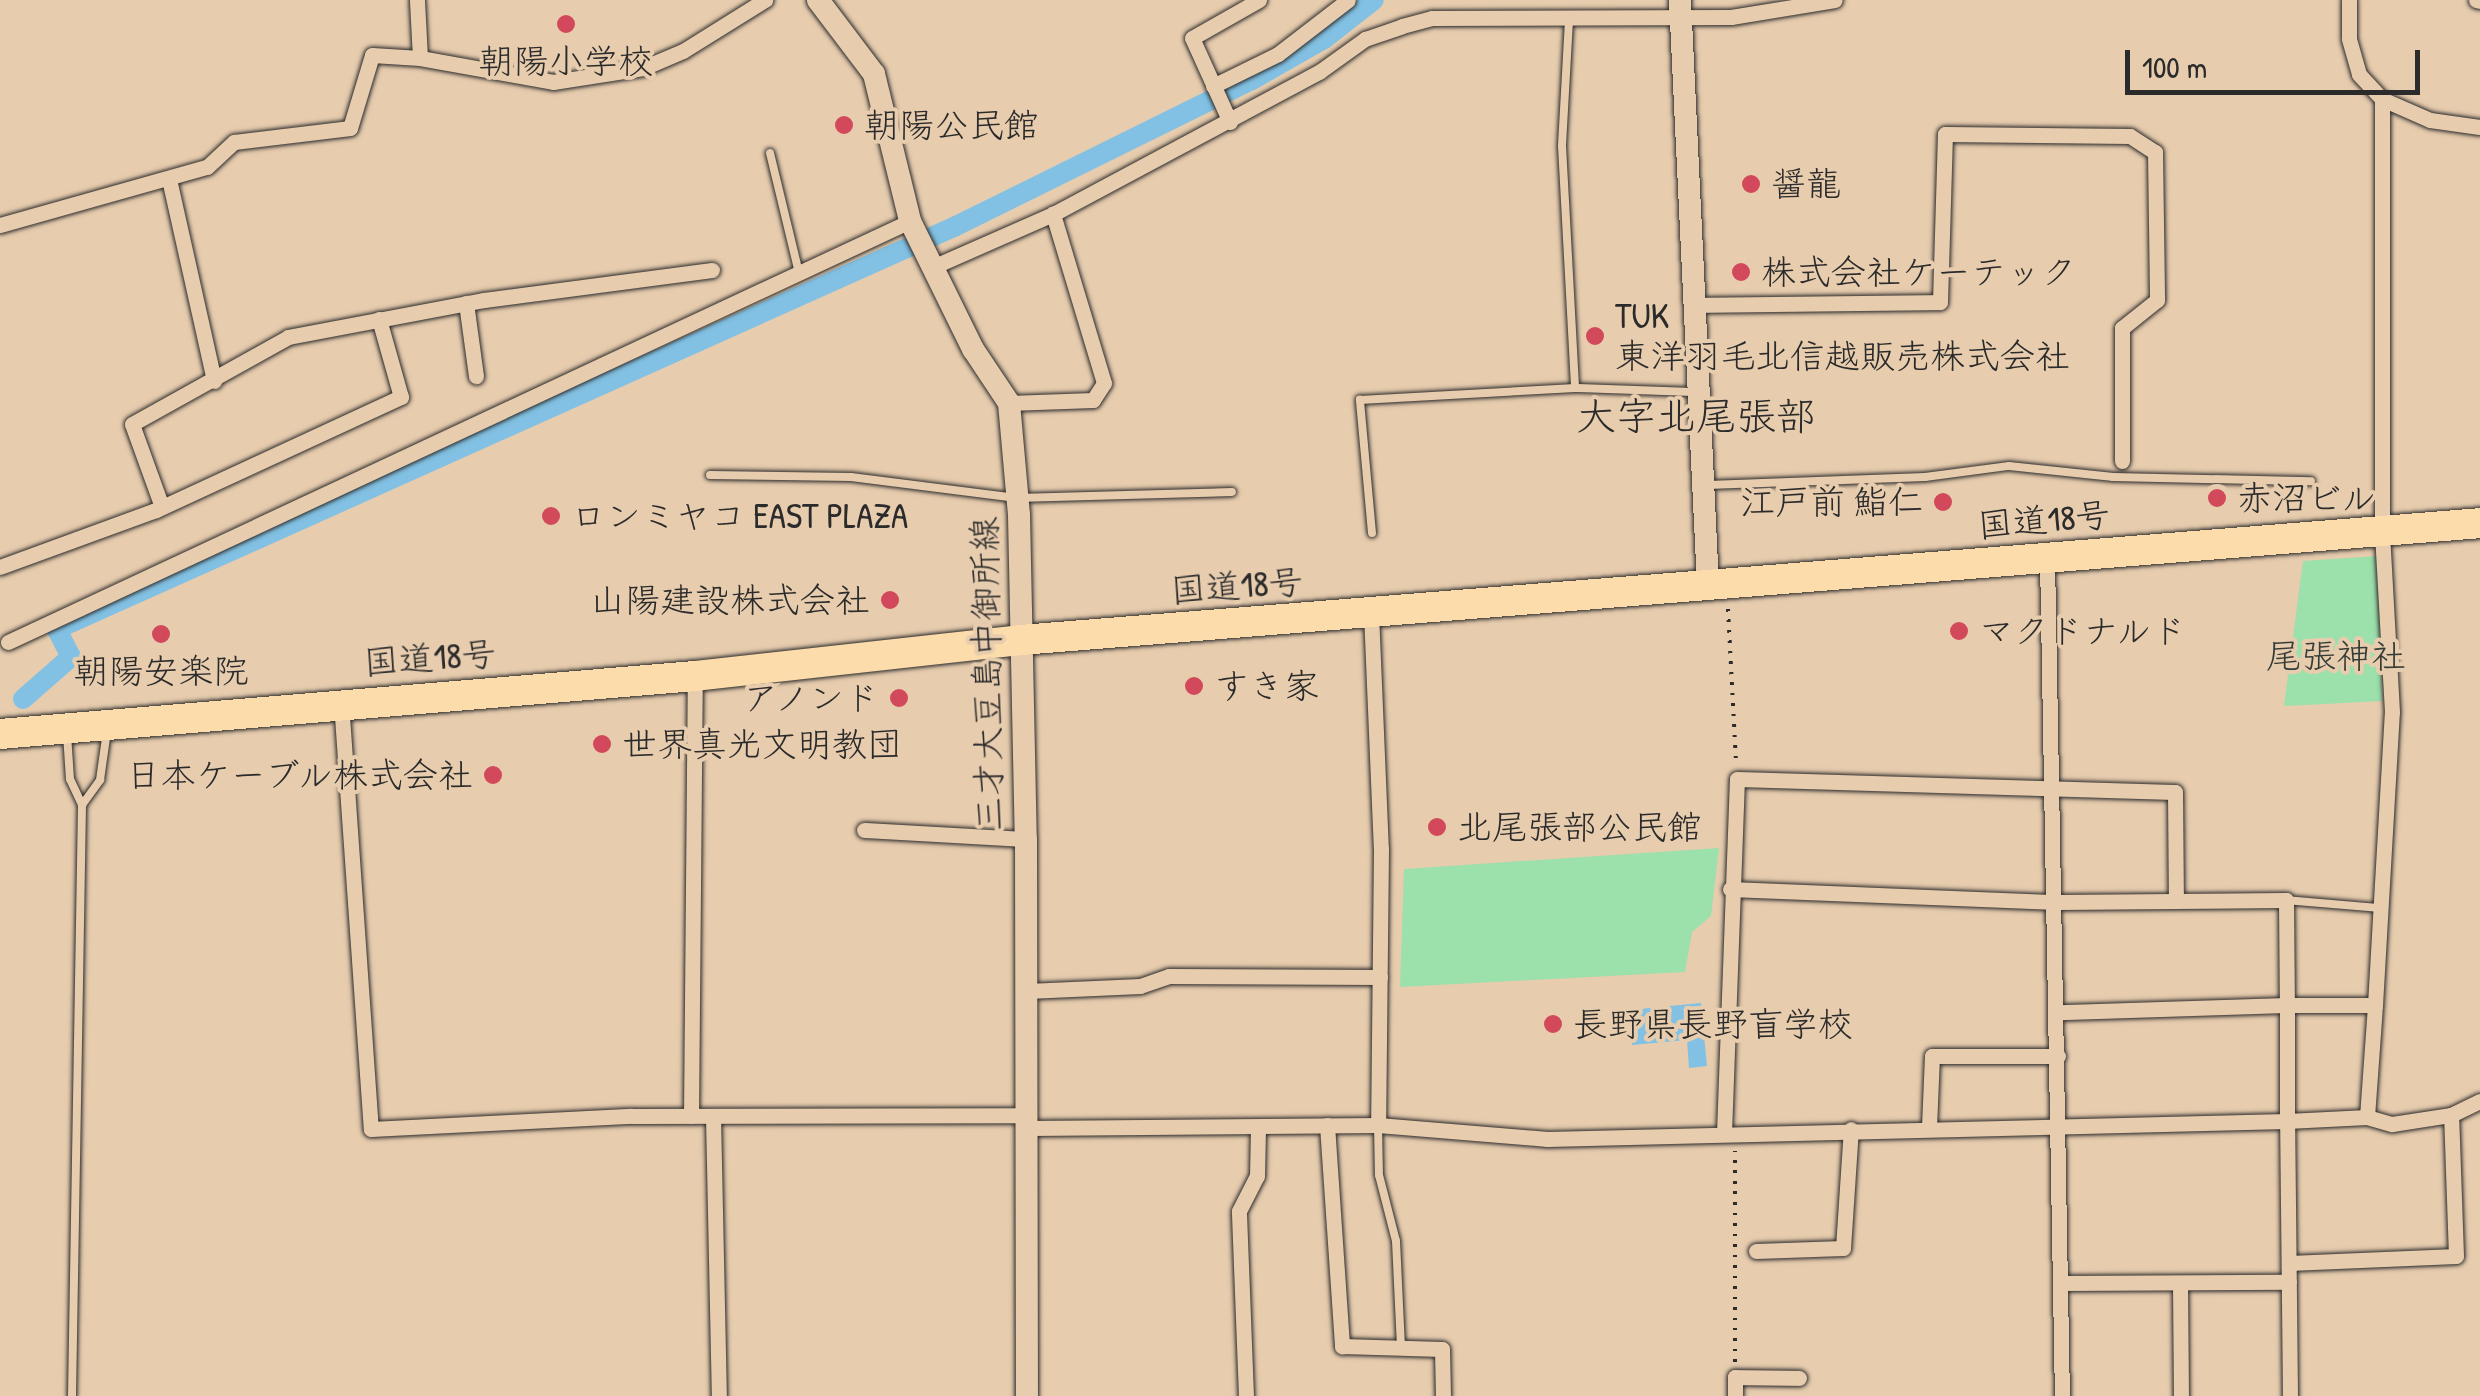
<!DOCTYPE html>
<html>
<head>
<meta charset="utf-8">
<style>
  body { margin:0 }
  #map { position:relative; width:2480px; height:1396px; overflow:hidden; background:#e7ccae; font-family:"Patrick Hand","Klee One",sans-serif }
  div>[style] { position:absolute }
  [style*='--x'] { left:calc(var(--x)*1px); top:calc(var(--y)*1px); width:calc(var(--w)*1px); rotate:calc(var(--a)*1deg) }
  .green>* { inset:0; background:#9ce0ac }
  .water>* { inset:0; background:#82c1e3 }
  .canal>* { height:20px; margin:-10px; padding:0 10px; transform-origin:10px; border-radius:10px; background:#82c1e3 }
  .path>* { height:4px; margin-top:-2px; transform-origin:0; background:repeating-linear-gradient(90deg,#2b2b2b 0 2.5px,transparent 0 10.5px) }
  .roads { filter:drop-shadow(0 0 2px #2b2b2b) drop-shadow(0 0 2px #2b2b2b) }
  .lane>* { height:8px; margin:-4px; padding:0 4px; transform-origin:4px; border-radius:4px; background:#e7ccae }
  .street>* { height:15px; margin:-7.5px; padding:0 7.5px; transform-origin:7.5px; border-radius:7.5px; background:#e7ccae }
  .secondary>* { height:22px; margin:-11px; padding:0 11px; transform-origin:11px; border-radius:11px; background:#e7ccae }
  .highway>* { height:30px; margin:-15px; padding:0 15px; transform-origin:15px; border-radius:15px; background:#fddcac }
  .dots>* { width:28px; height:28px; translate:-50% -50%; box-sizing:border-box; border:5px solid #e7ccae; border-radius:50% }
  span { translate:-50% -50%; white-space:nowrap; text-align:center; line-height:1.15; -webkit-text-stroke:8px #e7ccae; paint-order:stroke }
  .poi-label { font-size:35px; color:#2b2b2b }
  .left { translate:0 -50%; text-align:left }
  .right { translate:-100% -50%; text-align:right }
  .street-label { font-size:35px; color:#2b2b2b }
  .park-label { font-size:35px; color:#363d38 }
  .quarter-label { font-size:40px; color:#2b2b2b }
  .scale { position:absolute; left:2125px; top:50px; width:295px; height:45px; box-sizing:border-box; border:5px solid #2b2b2b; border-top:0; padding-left:12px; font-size:30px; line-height:35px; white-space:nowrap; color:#2b2b2b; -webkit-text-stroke:8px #e7ccae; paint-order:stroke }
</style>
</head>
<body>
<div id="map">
  <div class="green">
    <i style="clip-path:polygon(2378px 556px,2382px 701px,2284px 706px,2303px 561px)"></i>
    <i style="clip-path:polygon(1719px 848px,1711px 916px,1692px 932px,1685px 972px,1400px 987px,1404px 869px)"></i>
  </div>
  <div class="water">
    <i style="clip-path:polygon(1701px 1003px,1707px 1066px,1689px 1068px,1687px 1040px,1632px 1045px,1629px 1010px)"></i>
  </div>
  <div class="canal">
    <i style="--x:23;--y:699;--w:64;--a:-41.2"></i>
    <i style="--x:71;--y:657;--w:31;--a:-117"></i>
    <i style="--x:57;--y:629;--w:985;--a:-24.15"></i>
    <i style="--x:956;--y:226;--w:330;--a:-26.3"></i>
    <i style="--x:1252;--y:80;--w:83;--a:-29.7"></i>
    <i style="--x:1324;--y:39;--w:63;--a:-38"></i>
  </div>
  <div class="path">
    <i style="--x:1728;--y:609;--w:155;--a:87"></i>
    <i style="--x:1735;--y:1362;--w:211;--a:-90"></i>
  </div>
  <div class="roads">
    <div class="lane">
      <i style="--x:1569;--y:20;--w:126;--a:93.2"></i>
      <i style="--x:1562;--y:146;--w:242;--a:86.9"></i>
      <i style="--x:1575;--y:388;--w:121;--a:1.9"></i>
      <i style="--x:770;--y:153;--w:123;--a:76.4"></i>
      <i style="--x:710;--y:475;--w:141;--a:0.8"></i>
      <i style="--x:851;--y:477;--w:167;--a:7.2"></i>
      <i style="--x:1017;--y:498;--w:215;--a:-1.6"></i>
      <i style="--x:1708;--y:485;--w:217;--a:-2.1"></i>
      <i style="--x:1925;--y:477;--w:85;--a:-7.5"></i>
      <i style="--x:2009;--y:466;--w:105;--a:6"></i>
      <i style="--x:2113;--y:477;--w:198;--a:1.2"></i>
      <i style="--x:1372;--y:533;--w:134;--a:-95.2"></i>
      <i style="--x:1360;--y:400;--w:215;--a:-3.2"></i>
      <i style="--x:67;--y:734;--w:45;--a:86.2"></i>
      <i style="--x:70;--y:779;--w:29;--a:65"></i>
      <i style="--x:82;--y:805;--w:591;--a:90.97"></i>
      <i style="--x:82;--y:805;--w:31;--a:-54"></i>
      <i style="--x:100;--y:780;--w:49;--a:-81.9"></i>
      <i style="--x:2286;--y:900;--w:94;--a:4.9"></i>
      <i style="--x:1378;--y:1125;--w:50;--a:88.9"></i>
      <i style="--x:1379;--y:1175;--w:68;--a:75.6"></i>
      <i style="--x:1396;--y:1241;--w:107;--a:87.3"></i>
    </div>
    <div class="street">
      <i style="--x:2476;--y:0;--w:4;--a:14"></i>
      <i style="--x:420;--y:58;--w:135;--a:10.2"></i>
      <i style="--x:553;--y:82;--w:91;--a:-8.8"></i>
      <i style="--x:643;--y:68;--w:43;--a:-23"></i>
      <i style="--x:683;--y:51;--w:97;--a:-31.9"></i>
      <i style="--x:1213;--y:86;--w:72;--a:-26.2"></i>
      <i style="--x:1278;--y:54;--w:88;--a:-37.6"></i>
      <i style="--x:2382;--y:99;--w:52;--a:23.6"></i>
      <i style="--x:2430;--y:120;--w:50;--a:8"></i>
      <i style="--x:1230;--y:122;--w:92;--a:-114.3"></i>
      <i style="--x:1192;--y:38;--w:77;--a:-29.6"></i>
      <i style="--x:169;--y:179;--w:207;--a:77.4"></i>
      <i style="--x:0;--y:225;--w:215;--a:-15.7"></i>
      <i style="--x:207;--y:167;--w:37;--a:-43"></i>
      <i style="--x:234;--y:142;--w:117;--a:-6.9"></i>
      <i style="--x:350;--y:128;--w:76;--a:-73.2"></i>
      <i style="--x:372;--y:55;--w:48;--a:3.6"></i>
      <i style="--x:420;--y:58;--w:58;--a:-93"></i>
      <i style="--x:930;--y:268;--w:134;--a:-23.7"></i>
      <i style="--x:1053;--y:214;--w:302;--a:-28.1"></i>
      <i style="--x:1319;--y:72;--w:57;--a:-35.7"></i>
      <i style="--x:1365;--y:39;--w:39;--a:-19"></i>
      <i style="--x:1402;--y:26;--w:31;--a:-15"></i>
      <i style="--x:1432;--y:18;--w:299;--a:-0.2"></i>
      <i style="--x:1731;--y:17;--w:105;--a:-9.3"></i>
      <i style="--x:466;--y:303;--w:74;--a:82.2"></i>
      <i style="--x:1694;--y:305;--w:246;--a:-0.7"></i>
      <i style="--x:1940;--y:302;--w:168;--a:-88.3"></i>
      <i style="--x:1945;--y:134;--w:185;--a:0.6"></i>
      <i style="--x:2130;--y:136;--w:30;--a:33"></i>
      <i style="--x:2155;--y:152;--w:148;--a:89.2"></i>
      <i style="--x:2157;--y:300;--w:45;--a:141.3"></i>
      <i style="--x:2122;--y:328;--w:133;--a:90"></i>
      <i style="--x:1009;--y:403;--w:84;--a:-2"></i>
      <i style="--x:1093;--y:400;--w:20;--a:-57"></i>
      <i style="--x:1104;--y:383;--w:177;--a:-106.8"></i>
      <i style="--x:162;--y:507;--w:88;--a:-109.9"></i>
      <i style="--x:132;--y:424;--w:179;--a:-29.1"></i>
      <i style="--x:288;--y:337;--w:199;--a:-10.7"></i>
      <i style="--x:484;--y:300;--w:230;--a:-7.5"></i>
      <i style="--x:2047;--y:557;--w:839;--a:88.98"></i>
      <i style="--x:0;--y:567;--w:166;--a:-20.1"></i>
      <i style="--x:156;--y:510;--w:270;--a:-24.8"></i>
      <i style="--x:401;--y:397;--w:81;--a:-105.8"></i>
      <i style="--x:1371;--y:613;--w:236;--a:87.6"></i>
      <i style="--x:1381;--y:849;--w:276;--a:90.6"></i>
      <i style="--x:8;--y:642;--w:995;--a:-25.02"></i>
      <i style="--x:341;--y:702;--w:428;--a:86"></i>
      <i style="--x:371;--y:1129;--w:261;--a:-2.9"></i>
      <i style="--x:632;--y:1116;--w:397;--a:-0.1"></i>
      <i style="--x:864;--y:830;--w:162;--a:3.2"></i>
      <i style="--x:1730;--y:889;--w:327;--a:2.3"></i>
      <i style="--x:2057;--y:902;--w:229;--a:-0.5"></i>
      <i style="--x:2286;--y:900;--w:105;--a:89.5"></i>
      <i style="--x:2287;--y:1005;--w:229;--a:178.2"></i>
      <i style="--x:1027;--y:991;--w:113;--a:-2.5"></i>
      <i style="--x:1140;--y:986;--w:31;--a:-19"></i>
      <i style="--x:1169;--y:976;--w:211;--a:0.3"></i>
      <i style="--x:691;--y:1116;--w:440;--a:-89.5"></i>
      <i style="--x:713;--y:1116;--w:280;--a:88.8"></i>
      <i style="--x:2367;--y:1117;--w:112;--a:-85.9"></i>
      <i style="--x:1327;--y:1125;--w:222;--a:86.1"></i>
      <i style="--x:1342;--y:1346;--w:100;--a:1.7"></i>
      <i style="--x:1442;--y:1349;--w:47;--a:88.8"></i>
      <i style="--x:1929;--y:1127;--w:71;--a:-87.6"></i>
      <i style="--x:1932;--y:1056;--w:126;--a:0"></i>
      <i style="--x:1029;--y:1128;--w:349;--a:-0.5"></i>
      <i style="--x:1378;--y:1125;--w:170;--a:4.7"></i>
      <i style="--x:1547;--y:1139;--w:740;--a:-1.39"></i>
      <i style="--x:2287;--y:1121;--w:116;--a:-90"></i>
      <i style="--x:2287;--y:1005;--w:88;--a:0"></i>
      <i style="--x:2375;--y:1005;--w:293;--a:-86.7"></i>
      <i style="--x:2392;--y:712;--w:181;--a:-93.2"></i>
      <i style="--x:2382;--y:531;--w:432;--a:-90"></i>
      <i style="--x:2382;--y:99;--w:34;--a:-133"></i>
      <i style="--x:2359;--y:74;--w:37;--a:-106"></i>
      <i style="--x:2349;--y:38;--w:38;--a:-90"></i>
      <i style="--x:1724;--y:1133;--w:354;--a:-87.9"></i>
      <i style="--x:1737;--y:779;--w:438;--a:1.7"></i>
      <i style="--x:2175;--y:792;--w:108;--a:89.5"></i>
      <i style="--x:1756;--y:1251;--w:87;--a:-2"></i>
      <i style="--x:1843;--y:1248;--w:119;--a:-86.2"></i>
      <i style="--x:2289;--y:1263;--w:167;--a:-2.4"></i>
      <i style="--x:2456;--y:1256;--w:141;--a:-92"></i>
      <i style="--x:2061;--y:1283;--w:228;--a:-0.3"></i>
      <i style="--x:2180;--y:1283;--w:113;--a:89.5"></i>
      <i style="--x:1246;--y:1396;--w:185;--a:-92.2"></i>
      <i style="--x:1239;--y:1211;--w:39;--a:-63"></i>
      <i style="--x:1257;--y:1176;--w:49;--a:-88.8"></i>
      <i style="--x:1735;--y:1396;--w:19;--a:-90"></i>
      <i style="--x:1735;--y:1377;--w:64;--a:0.9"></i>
      <i style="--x:2290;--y:1396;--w:275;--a:-90.6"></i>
      <i style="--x:2287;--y:1121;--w:80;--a:-2.9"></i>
      <i style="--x:2367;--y:1117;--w:26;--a:16"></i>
      <i style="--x:2392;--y:1124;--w:60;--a:-8.7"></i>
      <i style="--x:2451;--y:1115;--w:32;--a:-26"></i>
    </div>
    <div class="secondary">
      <i style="--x:818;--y:0;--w:93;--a:52.9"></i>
      <i style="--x:874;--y:74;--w:151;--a:76.2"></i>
      <i style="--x:910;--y:221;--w:143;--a:63.8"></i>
      <i style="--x:973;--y:349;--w:65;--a:56.3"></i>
      <i style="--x:1009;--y:403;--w:112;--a:84.9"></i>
      <i style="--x:1019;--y:515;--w:324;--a:88.8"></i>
      <i style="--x:1026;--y:839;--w:557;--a:89.9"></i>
      <i style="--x:1680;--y:0;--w:586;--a:87.26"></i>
    </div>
    <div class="highway">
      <i style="--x:0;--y:734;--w:697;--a:-4.77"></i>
      <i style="--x:695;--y:676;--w:328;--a:-6.3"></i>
      <i style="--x:1021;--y:640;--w:1464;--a:-4.58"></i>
    </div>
  </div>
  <div class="dots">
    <i style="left:566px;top:24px;background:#d1495b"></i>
    <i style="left:844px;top:125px;background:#d1495b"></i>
    <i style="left:1751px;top:184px;background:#d1495b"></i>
    <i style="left:1741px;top:272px;background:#d1495b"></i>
    <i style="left:1595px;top:336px;background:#d1495b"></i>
    <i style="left:2217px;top:498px;background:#d1495b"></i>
    <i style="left:1943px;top:502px;background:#d1495b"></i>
    <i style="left:551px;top:516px;background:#d1495b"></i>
    <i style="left:890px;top:600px;background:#d1495b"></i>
    <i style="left:1959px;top:631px;background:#d1495b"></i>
    <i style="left:161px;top:634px;background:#d1495b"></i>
    <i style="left:1194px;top:686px;background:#d1495b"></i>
    <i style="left:899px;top:698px;background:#d1495b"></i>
    <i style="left:602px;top:744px;background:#d1495b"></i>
    <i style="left:493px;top:775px;background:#d1495b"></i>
    <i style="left:1437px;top:827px;background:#d1495b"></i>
    <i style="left:1553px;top:1024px;background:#d1495b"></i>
  </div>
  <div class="poi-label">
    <span style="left:566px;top:61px">朝陽小学校</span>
    <span class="left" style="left:864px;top:125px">朝陽公民館</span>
    <span class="left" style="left:1771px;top:184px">醤龍</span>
    <span class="left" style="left:1761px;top:272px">株式会社ケーテック</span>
    <span class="left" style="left:1615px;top:336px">TUK<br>東洋羽毛北信越販売株式会社</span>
    <span class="left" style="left:2237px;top:498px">赤沼ビル</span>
    <span class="right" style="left:1923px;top:502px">江戸前 鮨仁</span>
    <span class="left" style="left:571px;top:516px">ロンミヤコ EAST PLAZA</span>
    <span class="right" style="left:870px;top:600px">山陽建設株式会社</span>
    <span class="left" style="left:1979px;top:631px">マクドナルド</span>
    <span style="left:161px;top:671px">朝陽安楽院</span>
    <span class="left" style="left:1214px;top:686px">すき家</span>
    <span class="right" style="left:879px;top:698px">アノンド</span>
    <span class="left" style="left:622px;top:744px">世界真光文明教団</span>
    <span class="right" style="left:473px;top:775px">日本ケーブル株式会社</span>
    <span class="left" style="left:1457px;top:827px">北尾張部公民館</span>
    <span class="left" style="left:1573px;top:1024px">長野県長野盲学校</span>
  </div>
  <div class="street-label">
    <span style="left:2044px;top:520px;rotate:-5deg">国道18号</span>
    <span style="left:1237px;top:586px;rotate:-4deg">国道18号</span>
    <span style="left:430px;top:658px;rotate:-4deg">国道18号</span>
    <span style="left:987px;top:674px;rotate:-91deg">三才大豆島中御所線</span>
  </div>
  <div class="park-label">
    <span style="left:2336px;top:656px">尾張神社</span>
  </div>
  <div class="quarter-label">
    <span style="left:1696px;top:415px">大字北尾張部</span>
  </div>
  <div class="scale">100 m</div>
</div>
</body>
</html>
